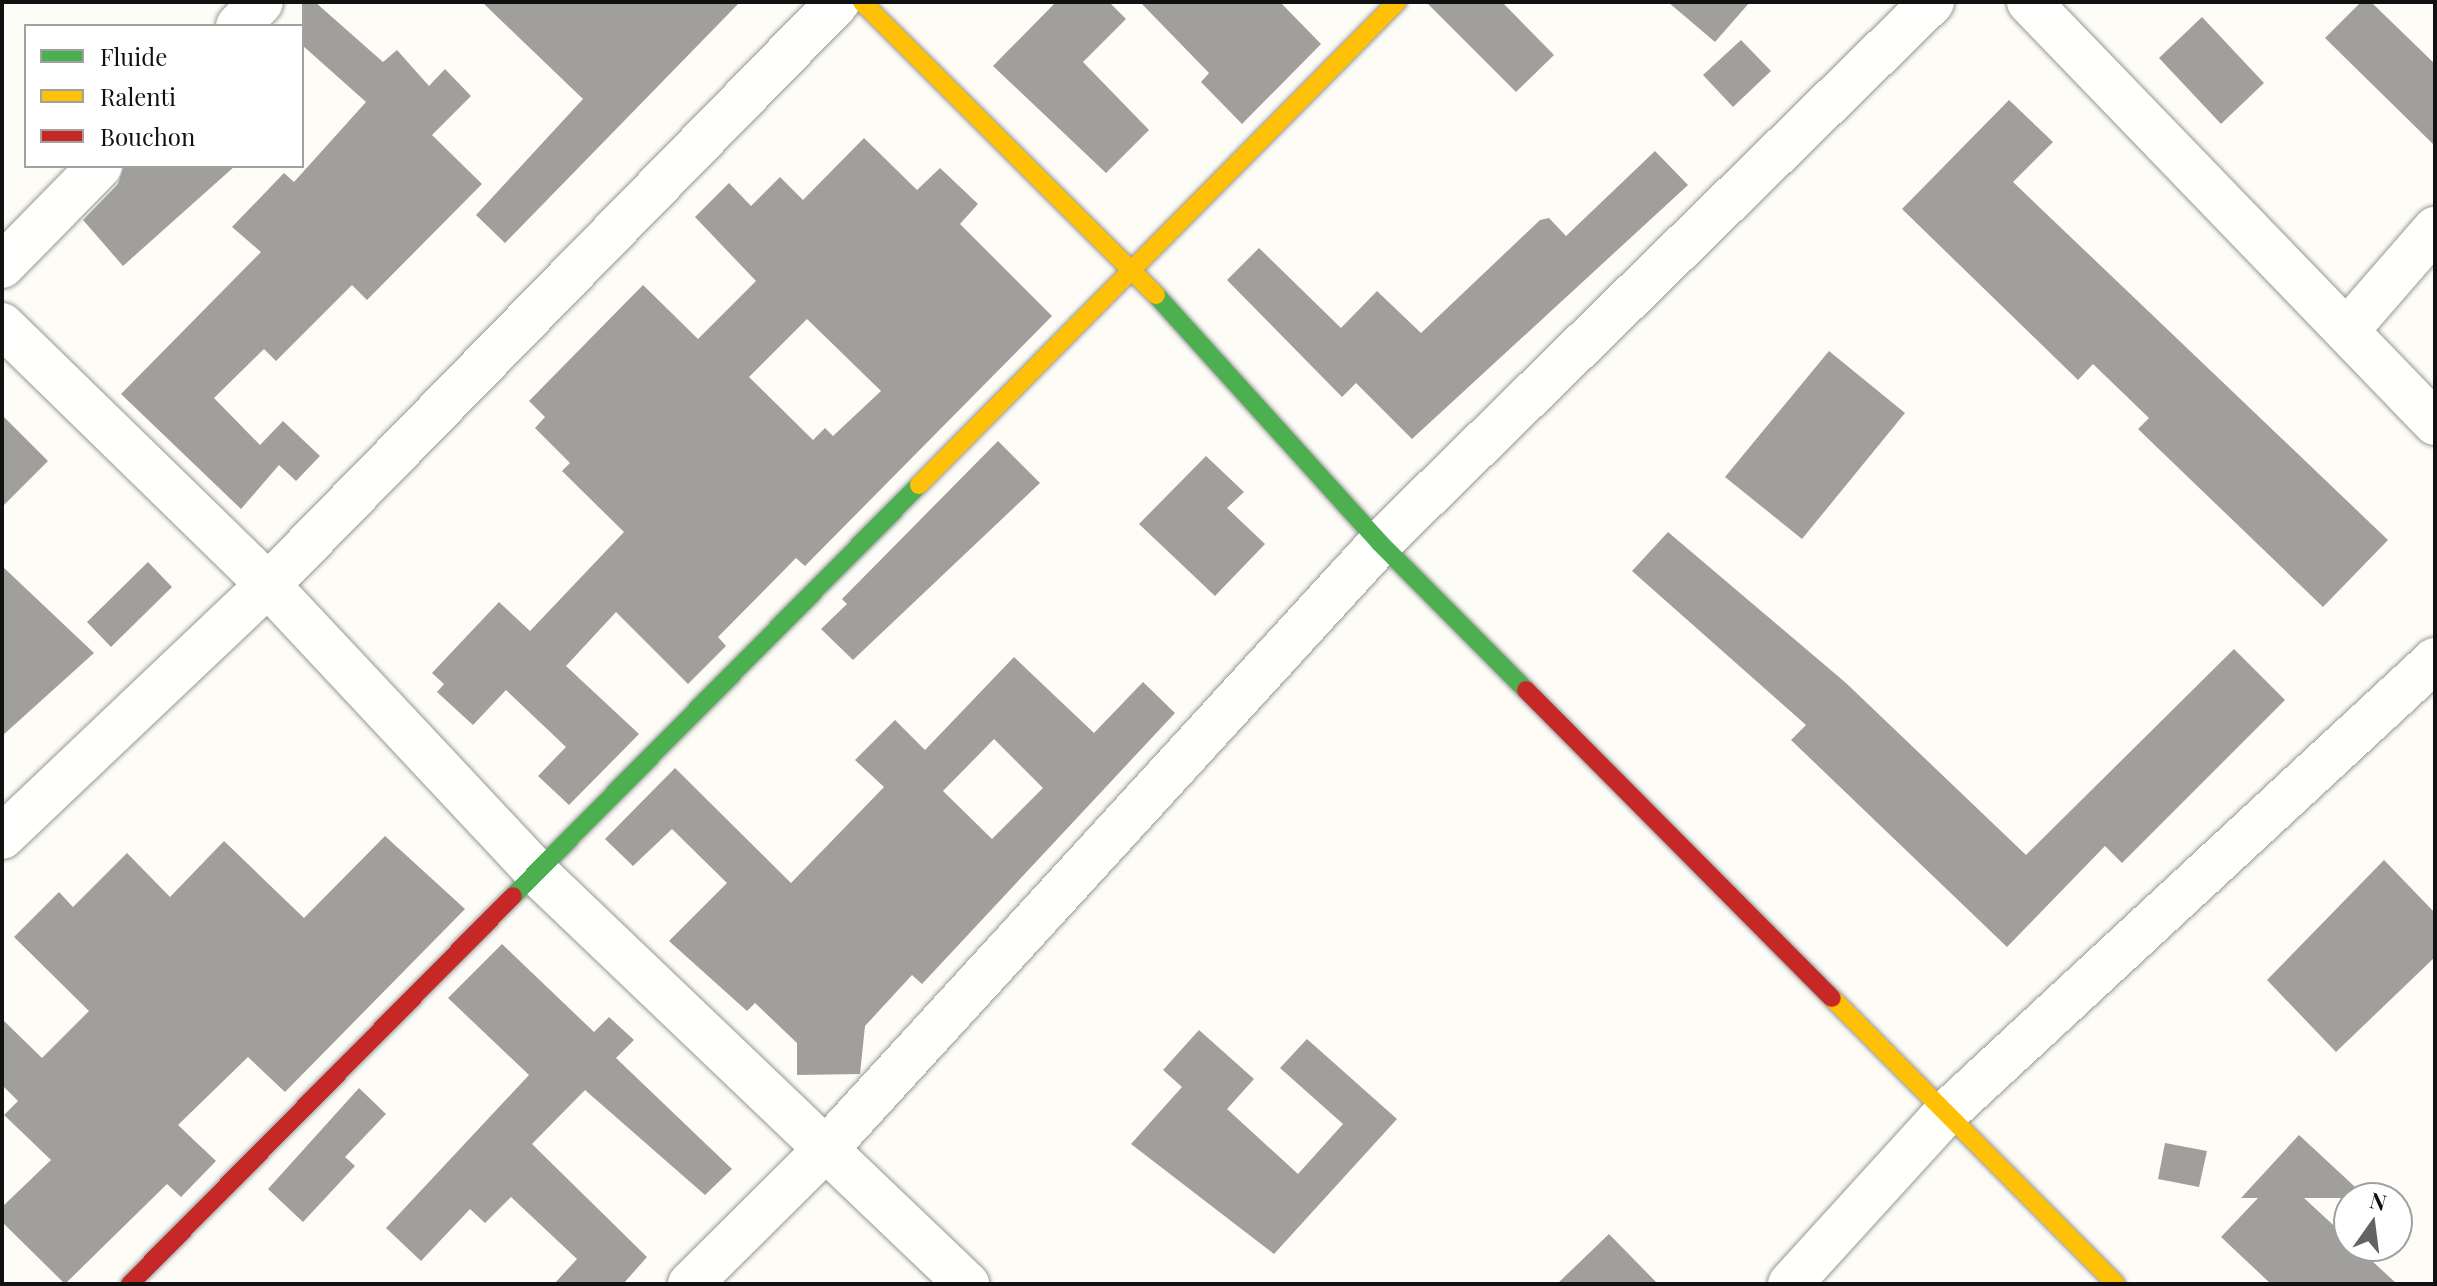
<!DOCTYPE html>
<html>
<head>
<meta charset="utf-8">
<style>
  body { margin:0 }
  #map { position:relative; width:2437px; height:1286px; overflow:hidden; background:#fdfcf7; font-family:"Playfair Display",serif }
  div>[style] { position:absolute }
  [style*='--x'] { left:calc(var(--x)*1px); top:calc(var(--y)*1px); width:calc(var(--w)*1px); rotate:calc(var(--a)*1deg) }
  .building>* { inset:0; background:#a19f9c }
  .roads { filter:drop-shadow(0 0 2px #979795) drop-shadow(0 0 2px #979795) }
  .street>* { height:44px; margin:-22px; padding:0 22px; transform-origin:22px; border-radius:22px; background:#fffffe }
  .fast>* { height:18px; margin:-9px; padding:0 9px; transform-origin:9px; border-radius:9px; background:#4caf50 }
  .slow>* { height:18px; margin:-9px; padding:0 9px; transform-origin:9px; border-radius:9px; background:#ffc107 }
  .jam>* { height:18px; margin:-9px; padding:0 9px; transform-origin:9px; border-radius:9px; background:#c62828 }
  span { translate:-50% -50%; white-space:nowrap; text-align:center; line-height:1.15; -webkit-text-stroke:8px #fff; paint-order:stroke }
  .frame { position:absolute; inset:0; border:4px solid #111; pointer-events:none }
  .legend { position:absolute; left:24px; top:24px; width:280px; height:144px; box-sizing:border-box; background:#fff; border:2px solid #a0a0a0; margin:0; padding:10px 14px; list-style:none; font-size:24px; color:#111 }
  .legend li { display:flex; align-items:center; gap:16px; height:40px }
  .legend b { width:40px; border:2px solid #a0a0a0 }
  .north { position:absolute; left:2333px; top:1182px; width:80px; height:80px; box-sizing:border-box; background:#fff; border:2px solid #a0a0a0; border-radius:50%; rotate:14deg; font-size:22px; font-weight:700; line-height:32px; text-align:center; color:#111 }
  .north::after { content:''; display:block; margin:auto; width:28px; height:36px; background:#646362; clip-path:polygon(50% 0,100% 100%,50% 72%,0 100%) }
</style>
</head>
<body>
<div id="map">
  <div class="building">
    <i style="clip-path:polygon(302px 2px,315px 2px,383px 62px,397px 50px,429px 86px,445px 69px,471px 96px,432px 135px,482px 184px,367px 300px,352px 285px,276px 361px,264px 349px,214px 398px,260px 445px,283px 421px,320px 456px,296px 481px,279px 465px,241px 509px,121px 394px,261px 252px,232px 227px,284px 173px,294px 182px,366px 102px,302px 45px)"></i>
    <i style="clip-path:polygon(482px 2px,740px 2px,505px 243px,476px 215px,583px 99px)"></i>
    <i style="clip-path:polygon(1056px 2px,1109px 2px,1126px 19px,1083px 62px,1149px 130px,1106px 173px,993px 66px)"></i>
    <i style="clip-path:polygon(1140px 2px,1280px 2px,1321px 44px,1242px 124px,1201px 82px,1209px 73px)"></i>
    <i style="clip-path:polygon(1426px 2px,1502px 2px,1554px 55px,1516px 92px)"></i>
    <i style="clip-path:polygon(1668px 2px,1750px 2px,1715px 42px)"></i>
    <i style="clip-path:polygon(2361px 2px,2371px 2px,2435px 64px,2435px 146px,2325px 38px)"></i>
    <i style="clip-path:polygon(2202px 17px,2264px 83px,2221px 124px,2159px 58px)"></i>
    <i style="clip-path:polygon(1741px 40px,1771px 71px,1733px 107px,1703px 75px)"></i>
    <i style="clip-path:polygon(2009px 100px,2053px 142px,2013px 182px,2388px 540px,2323px 607px,2138px 429px,2149px 418px,2093px 364px,2078px 380px,1902px 209px)"></i>
    <i style="clip-path:polygon(evenodd,864px 138px,917px 190px,940px 168px,978px 204px,960px 224px,1052px 316px,805px 566px,796px 558px,718px 637px,726px 646px,688px 684px,616px 612px,566px 666px,639px 734px,569px 805px,538px 776px,566px 747px,506px 690px,473px 725px,437px 692px,444px 684px,432px 673px,499px 602px,530px 631px,624px 532px,562px 471px,570px 463px,535px 428px,545px 417px,529px 401px,643px 285px,698px 339px,756px 281px,695px 217px,729px 183px,751px 206px,780px 177px,803px 200px,864px 138px,807px 319px,881px 391px,833px 436px,825px 428px,813px 440px,749px 377px,807px 319px)"></i>
    <i style="clip-path:polygon(1655px 151px,1688px 185px,1412px 439px,1356px 383px,1342px 397px,1227px 280px,1259px 248px,1341px 328px,1377px 291px,1421px 333px,1540px 220px,1549px 218px,1566px 236px)"></i>
    <i style="clip-path:polygon(124px 166px,235px 166px,123px 266px,83px 220px,118px 184px)"></i>
    <i style="clip-path:polygon(1829px 351px,1905px 413px,1802px 539px,1725px 477px)"></i>
    <i style="clip-path:polygon(2px 415px,48px 461px,2px 507px)"></i>
    <i style="clip-path:polygon(998px 441px,1040px 483px,853px 660px,821px 629px,847px 604px,842px 599px)"></i>
    <i style="clip-path:polygon(1206px 456px,1244px 492px,1227px 508px,1265px 544px,1215px 596px,1139px 524px)"></i>
    <i style="clip-path:polygon(1668px 532px,1846px 683px,2026px 855px,2234px 649px,2285px 700px,2122px 863px,2105px 846px,2007px 947px,1791px 740px,1806px 725px,1632px 571px)"></i>
    <i style="clip-path:polygon(148px 562px,172px 587px,111px 647px,87px 622px)"></i>
    <i style="clip-path:polygon(2px 566px,94px 653px,2px 736px)"></i>
    <i style="clip-path:polygon(evenodd,1014px 657px,1094px 733px,1143px 682px,1175px 713px,922px 984px,912px 975px,865px 1026px,860px 1074px,797px 1075px,797px 1043px,755px 1003px,747px 1011px,669px 941px,727px 883px,672px 829px,633px 866px,605px 839px,675px 768px,791px 883px,884px 787px,855px 760px,895px 720px,925px 750px,1014px 657px,994px 739px,1043px 788px,992px 839px,943px 791px,994px 739px)"></i>
    <i style="clip-path:polygon(385px 836px,465px 909px,285px 1092px,248px 1057px,178px 1125px,216px 1161px,181px 1197px,167px 1184px,65px 1284px,2px 1222px,2px 1207px,51px 1160px,4px 1115px,18px 1101px,2px 1085px,2px 1019px,42px 1058px,89px 1011px,14px 937px,59px 892px,73px 907px,127px 853px,170px 897px,224px 841px,304px 918px)"></i>
    <i style="clip-path:polygon(2384px 860px,2435px 913px,2435px 957px,2336px 1052px,2267px 980px)"></i>
    <i style="clip-path:polygon(502px 944px,594px 1032px,609px 1017px,634px 1040px,616px 1058px,732px 1169px,705px 1195px,585px 1090px,532px 1144px,647px 1257px,623px 1284px,554px 1284px,577px 1259px,511px 1197px,485px 1223px,470px 1209px,421px 1261px,386px 1228px,529px 1075px,448px 998px)"></i>
    <i style="clip-path:polygon(1199px 1030px,1254px 1079px,1227px 1109px,1298px 1174px,1343px 1124px,1280px 1068px,1307px 1039px,1397px 1119px,1274px 1254px,1131px 1144px,1182px 1087px,1163px 1070px)"></i>
    <i style="clip-path:polygon(359px 1088px,386px 1114px,345px 1157px,355px 1166px,303px 1222px,268px 1189px)"></i>
    <i style="clip-path:polygon(2299px 1135px,2367px 1198px,2304px 1198px,2397px 1284px,2271px 1284px,2221px 1237px,2258px 1198px,2241px 1198px)"></i>
    <i style="clip-path:polygon(2165px 1143px,2207px 1151px,2199px 1187px,2158px 1179px)"></i>
    <i style="clip-path:polygon(1609px 1234px,1658px 1284px,1557px 1284px)"></i>
  </div>
  <div class="roads">
    <div class="street">
      <i style="--x:2029;--y:2;--w:585;--a:46.04"></i>
      <i style="--x:238;--y:26;--w:33;--a:-46"></i>
      <i style="--x:2;--y:266;--w:140;--a:-45.6"></i>
      <i style="--x:2;--y:325;--w:372;--a:44.3"></i>
      <i style="--x:268;--y:585;--w:398;--a:46.9"></i>
      <i style="--x:540;--y:876;--w:591;--a:43.7"></i>
      <i style="--x:2348;--y:329;--w:133;--a:-49"></i>
      <i style="--x:2;--y:837;--w:366;--a:-43.5"></i>
      <i style="--x:268;--y:585;--w:815;--a:-45.65"></i>
      <i style="--x:690;--y:1284;--w:187;--a:-44.8"></i>
      <i style="--x:823;--y:1152;--w:825;--a:-47.55"></i>
      <i style="--x:1380;--y:543;--w:773;--a:-44.42"></i>
      <i style="--x:1790;--y:1284;--w:227;--a:-47.7"></i>
      <i style="--x:1943;--y:1116;--w:671;--a:-42.83"></i>
    </div>
    <div class="fast">
      <i style="--x:1156;--y:295;--w:334;--a:47.9"></i>
      <i style="--x:1380;--y:543;--w:207;--a:45.2"></i>
      <i style="--x:513;--y:896;--w:578;--a:-45.35"></i>
    </div>
    <div class="slow">
      <i style="--x:862;--y:2;--w:415;--a:44.9"></i>
      <i style="--x:919;--y:485;--w:680;--a:-45.3"></i>
      <i style="--x:1832;--y:998;--w:403;--a:45.2"></i>
    </div>
    <div class="jam">
      <i style="--x:1526;--y:690;--w:434;--a:45.2"></i>
      <i style="--x:130;--y:1284;--w:545;--a:-45.37"></i>
    </div>
  </div>
  <div class="frame"></div>
  <ul class="legend">
  <li><b style="height:10px;background:#4caf50"></b>Fluide</li>
  <li><b style="height:10px;background:#ffc107"></b>Ralenti</li>
  <li><b style="height:10px;background:#c62828"></b>Bouchon</li>
  </ul>
  <div class="north">N</div>
</div>
</body>
</html>
